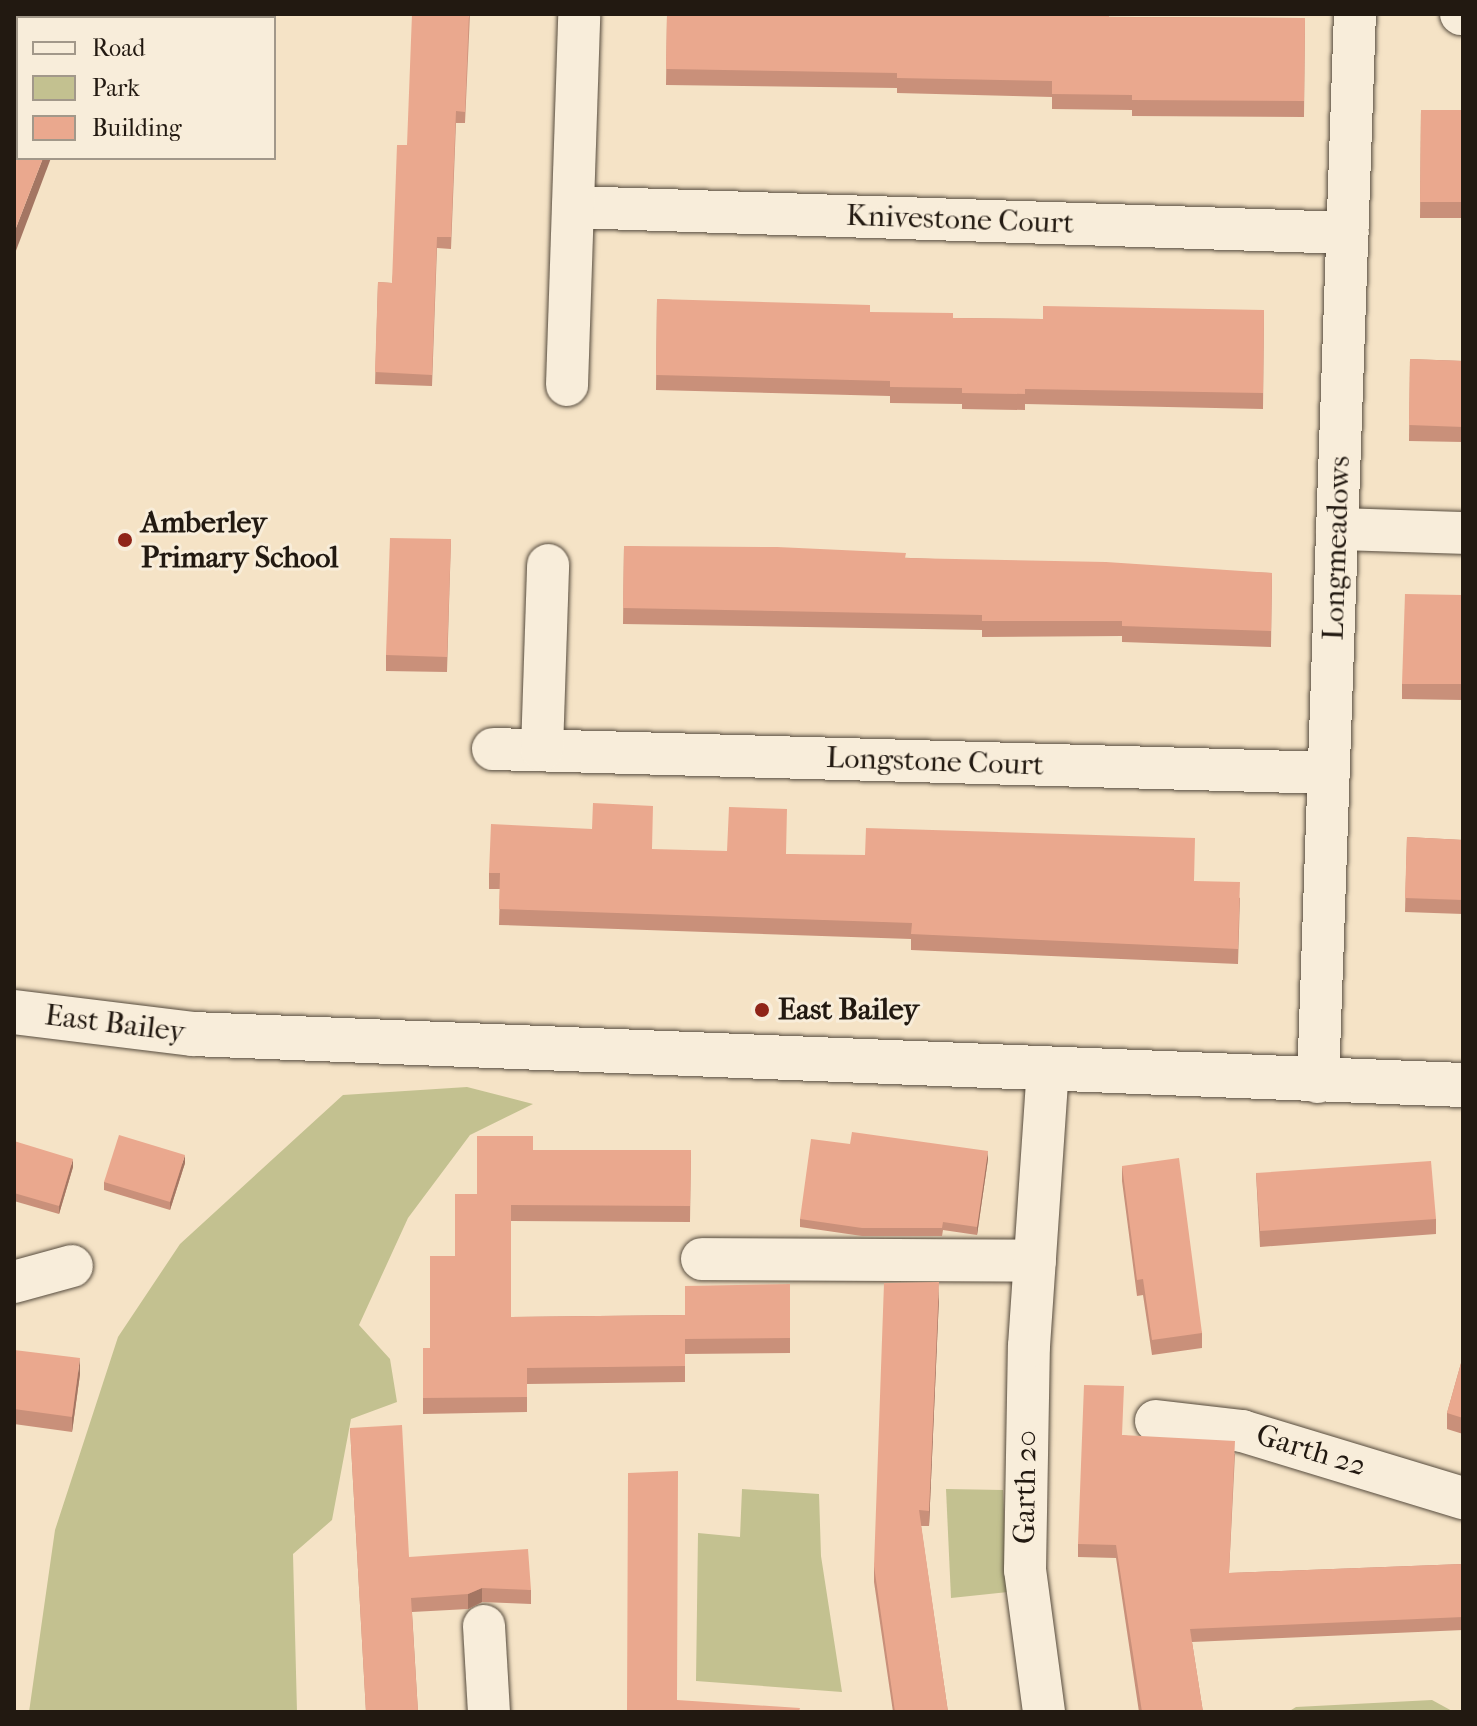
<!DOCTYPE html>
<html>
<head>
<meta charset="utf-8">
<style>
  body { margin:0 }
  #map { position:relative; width:1477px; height:1726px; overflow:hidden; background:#f5e3c6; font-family:"IM FELL French Canon",serif }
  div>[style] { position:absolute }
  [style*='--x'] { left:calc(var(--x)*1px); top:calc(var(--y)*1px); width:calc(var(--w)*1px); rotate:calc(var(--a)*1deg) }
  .green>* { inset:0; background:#c3c190 }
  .roads { filter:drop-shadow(0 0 2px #574c3e) drop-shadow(0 0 2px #574c3e) }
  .street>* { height:42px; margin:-21px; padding:0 21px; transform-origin:21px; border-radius:21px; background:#f8edda }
  .secondary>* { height:44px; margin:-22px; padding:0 22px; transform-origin:22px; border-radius:22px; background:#f8edda }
  .wall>* { inset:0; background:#c9907a }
  .shaded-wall>* { inset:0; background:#a47663 }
  .building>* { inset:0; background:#eaa88e }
  .dots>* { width:22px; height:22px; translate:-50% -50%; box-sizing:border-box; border:4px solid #f8edda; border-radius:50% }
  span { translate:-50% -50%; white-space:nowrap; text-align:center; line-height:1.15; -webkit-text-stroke:6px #f8edda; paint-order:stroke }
  .street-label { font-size:30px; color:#221911 }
  .poi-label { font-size:30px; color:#221911; font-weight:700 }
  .left { translate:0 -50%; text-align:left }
  .frame { position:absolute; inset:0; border:16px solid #221911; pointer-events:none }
  .legend { position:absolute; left:16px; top:16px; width:260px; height:144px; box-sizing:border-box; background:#f8edda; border:2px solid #a2988a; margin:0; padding:10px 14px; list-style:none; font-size:24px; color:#221911 }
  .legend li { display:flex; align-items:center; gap:16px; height:40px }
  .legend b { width:40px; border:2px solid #a2988a }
</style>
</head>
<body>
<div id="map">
  <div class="green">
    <i style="clip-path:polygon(73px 14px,268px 14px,71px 18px)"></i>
    <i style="clip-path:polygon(467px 1087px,533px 1104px,470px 1135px,408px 1218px,359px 1325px,390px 1359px,397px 1402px,351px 1419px,332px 1520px,293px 1554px,297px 1712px,29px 1712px,55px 1530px,118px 1337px,180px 1244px,343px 1095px)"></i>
    <i style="clip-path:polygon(742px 1489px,819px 1494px,821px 1556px,842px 1692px,696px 1681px,698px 1533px,740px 1537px)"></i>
    <i style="clip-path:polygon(946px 1489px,1003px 1490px,1008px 1592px,951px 1598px)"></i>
    <i style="clip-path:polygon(1432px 1700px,1454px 1712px,1288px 1712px,1296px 1707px)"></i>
  </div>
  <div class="roads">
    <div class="street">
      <i style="--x:1461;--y:14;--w:2;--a:0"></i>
      <i style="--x:573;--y:207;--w:775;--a:1.92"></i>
      <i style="--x:567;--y:385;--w:368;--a:-88.1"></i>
      <i style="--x:1337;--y:529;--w:126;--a:1.8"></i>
      <i style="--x:493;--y:749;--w:836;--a:1.64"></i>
      <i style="--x:542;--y:750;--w:185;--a:-88.1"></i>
      <i style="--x:1318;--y:1082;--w:1069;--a:-88.02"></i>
      <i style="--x:702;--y:1259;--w:333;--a:0.3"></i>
      <i style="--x:14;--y:1282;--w:60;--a:-15.4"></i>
      <i style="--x:1156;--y:1421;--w:87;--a:6.6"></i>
      <i style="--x:1242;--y:1431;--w:231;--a:16.9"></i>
      <i style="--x:484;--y:1626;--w:86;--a:86.7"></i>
      <i style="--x:1044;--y:1712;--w:143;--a:-97.6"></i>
      <i style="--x:1025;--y:1570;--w:224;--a:-89"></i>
      <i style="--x:1029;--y:1346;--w:278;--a:-86.1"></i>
    </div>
    <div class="secondary">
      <i style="--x:14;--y:1012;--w:180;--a:7"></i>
      <i style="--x:193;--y:1034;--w:1271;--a:2.3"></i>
    </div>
  </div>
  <div class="wall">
    <i style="clip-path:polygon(470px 14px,465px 123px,456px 123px,451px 249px,437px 248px,432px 386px,375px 384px,378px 282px,392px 283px,407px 145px)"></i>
    <i style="clip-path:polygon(667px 14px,1305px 18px,1304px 117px,1132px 116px,1132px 110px,1052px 109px,1052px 97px,897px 93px,897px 88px,666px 85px)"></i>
    <i style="clip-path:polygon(1421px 110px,1463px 110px,1463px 218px,1420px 218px)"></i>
    <i style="clip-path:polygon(657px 299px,953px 318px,1043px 319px,1264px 310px,1263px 409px,1025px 404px,1025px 410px,962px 409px,962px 404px,890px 403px,890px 396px,656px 390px)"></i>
    <i style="clip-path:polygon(1410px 359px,1463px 361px,1463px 442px,1409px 441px)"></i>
    <i style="clip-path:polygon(451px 539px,447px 672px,386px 671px,386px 655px)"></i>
    <i style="clip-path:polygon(624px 546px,1272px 573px,1271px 647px,1122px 642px,1122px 636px,982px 637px,982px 630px,623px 624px)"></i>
    <i style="clip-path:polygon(1463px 595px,1463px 700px,1402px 699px,1402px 684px)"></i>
    <i style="clip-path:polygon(1407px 837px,1463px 840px,1463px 914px,1405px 912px)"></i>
    <i style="clip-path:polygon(786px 854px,1195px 881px,1240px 898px,1238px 964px,911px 950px,911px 939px,499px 925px,500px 889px,489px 889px,489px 873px)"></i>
    <i style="clip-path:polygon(14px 1141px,73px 1167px,59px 1214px,14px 1201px)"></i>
    <i style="clip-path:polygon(850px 1144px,988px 1159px,977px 1235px,943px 1230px,942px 1236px,862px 1236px,800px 1227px,800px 1219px)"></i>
    <i style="clip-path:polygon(533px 1150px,691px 1150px,690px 1222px,511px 1221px,511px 1317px,685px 1315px,790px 1284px,790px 1353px,685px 1354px,685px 1382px,527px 1384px,527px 1412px,423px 1414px,423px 1348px,430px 1348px,455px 1256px)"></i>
    <i style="clip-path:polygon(185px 1163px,170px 1210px,104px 1190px,104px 1182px)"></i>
    <i style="clip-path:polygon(1122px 1166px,1202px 1333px,1202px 1348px,1152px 1355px,1143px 1295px,1137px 1296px,1122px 1181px)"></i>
    <i style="clip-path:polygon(1256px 1173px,1436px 1219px,1436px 1234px,1260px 1247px)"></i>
    <i style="clip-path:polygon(939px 1297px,929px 1526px,921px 1526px,948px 1712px,893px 1712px,874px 1582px,874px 1566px)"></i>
    <i style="clip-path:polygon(14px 1350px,80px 1374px,72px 1432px,14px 1424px)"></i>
    <i style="clip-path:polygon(1463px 1356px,1463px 1434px,1447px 1429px,1447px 1413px)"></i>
    <i style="clip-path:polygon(350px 1428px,409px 1557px,531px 1590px,531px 1604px,482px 1602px,468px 1609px,412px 1612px,418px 1712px,366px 1712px)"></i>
    <i style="clip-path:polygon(1122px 1435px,1235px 1454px,1229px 1573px,1463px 1564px,1463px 1630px,1192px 1642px,1203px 1712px,1139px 1712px,1116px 1558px,1078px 1557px,1078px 1544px)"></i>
  </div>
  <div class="shaded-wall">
    <i style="clip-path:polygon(43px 158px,51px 158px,14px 256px,14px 233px)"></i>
    <i style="clip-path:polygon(988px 1151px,988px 1159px,977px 1235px,977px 1227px)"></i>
    <i style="clip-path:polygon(185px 1155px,185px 1163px,170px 1210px,170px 1202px)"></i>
    <i style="clip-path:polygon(73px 1159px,73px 1167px,59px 1214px,59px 1206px)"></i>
    <i style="clip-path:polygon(939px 1282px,939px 1297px,929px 1526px,929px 1511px)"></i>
    <i style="clip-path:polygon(80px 1358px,80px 1374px,72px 1432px,72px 1417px)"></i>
    <i style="clip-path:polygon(482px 1588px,482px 1602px,468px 1609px,468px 1594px)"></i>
  </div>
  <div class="building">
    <i style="clip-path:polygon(412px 14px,469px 14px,465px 112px,456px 111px,451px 237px,437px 237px,432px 375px,375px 372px,378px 282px,392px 283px,397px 145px,407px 145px)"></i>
    <i style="clip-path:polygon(667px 14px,1109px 14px,1109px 17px,1305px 18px,1304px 101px,1132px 100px,1132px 95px,1052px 94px,1052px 81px,897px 78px,897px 73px,666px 69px)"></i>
    <i style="clip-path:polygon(1421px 110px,1463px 110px,1463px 202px,1420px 202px)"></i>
    <i style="clip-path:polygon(14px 117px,18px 118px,18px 158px,43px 158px,14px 233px)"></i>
    <i style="clip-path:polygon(657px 299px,870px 305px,870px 312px,953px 313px,953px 318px,1043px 319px,1043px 306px,1264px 310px,1263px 393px,1025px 389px,1025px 394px,962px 393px,962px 388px,890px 387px,890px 381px,656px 375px)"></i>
    <i style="clip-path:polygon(1410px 359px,1463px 361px,1463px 427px,1409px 425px)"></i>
    <i style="clip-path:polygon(390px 538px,451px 539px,447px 657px,386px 655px)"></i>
    <i style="clip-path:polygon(624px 546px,777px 547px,906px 553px,905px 558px,1106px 562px,1272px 573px,1271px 631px,1122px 626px,1122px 621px,982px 621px,982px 615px,623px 608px)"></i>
    <i style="clip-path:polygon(1405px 594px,1463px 595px,1463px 684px,1402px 684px)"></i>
    <i style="clip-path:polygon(593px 803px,653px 806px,652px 849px,727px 851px,729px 807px,787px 809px,786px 854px,865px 855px,866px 828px,1195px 838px,1194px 881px,1240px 882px,1238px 949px,911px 934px,912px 923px,499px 909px,500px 873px,489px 873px,491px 824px,592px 829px)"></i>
    <i style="clip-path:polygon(1407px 837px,1463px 840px,1463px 900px,1405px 898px)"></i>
    <i style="clip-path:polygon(852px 1132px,988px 1151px,977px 1227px,943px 1222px,942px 1228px,862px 1228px,800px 1219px,811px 1139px,850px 1144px)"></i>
    <i style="clip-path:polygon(119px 1135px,185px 1155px,170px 1202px,104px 1182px)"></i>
    <i style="clip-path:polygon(477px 1136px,533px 1136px,533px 1150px,691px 1150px,690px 1206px,511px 1205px,511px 1317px,685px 1315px,685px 1286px,790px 1284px,790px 1338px,685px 1339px,685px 1366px,527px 1368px,527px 1397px,423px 1398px,423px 1348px,430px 1348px,430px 1256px,455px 1256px,455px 1194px,477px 1194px)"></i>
    <i style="clip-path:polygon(14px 1141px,73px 1159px,59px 1206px,14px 1193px)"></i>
    <i style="clip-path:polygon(1179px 1158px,1202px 1333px,1152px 1340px,1143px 1279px,1137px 1280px,1122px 1166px)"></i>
    <i style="clip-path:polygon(1431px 1161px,1436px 1219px,1260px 1231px,1256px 1173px)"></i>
    <i style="clip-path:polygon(939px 1282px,929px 1511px,919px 1510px,948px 1712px,895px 1712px,874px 1566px,884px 1283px)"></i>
    <i style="clip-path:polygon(14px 1350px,80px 1358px,72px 1417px,14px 1409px)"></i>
    <i style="clip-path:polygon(1463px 1356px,1463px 1418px,1447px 1413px)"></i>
    <i style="clip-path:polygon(1084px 1385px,1124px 1386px,1122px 1435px,1235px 1441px,1229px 1573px,1463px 1564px,1463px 1617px,1190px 1629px,1203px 1712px,1142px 1712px,1116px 1545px,1078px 1544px)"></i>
    <i style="clip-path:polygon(402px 1425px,409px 1557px,528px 1549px,531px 1590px,482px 1588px,468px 1594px,411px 1598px,418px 1712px,366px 1712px,350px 1428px)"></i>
    <i style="clip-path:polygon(678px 1471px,677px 1700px,800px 1708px,799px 1712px,627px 1712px,628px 1473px)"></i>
  </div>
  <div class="dots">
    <i style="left:125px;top:540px;background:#8f2418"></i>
    <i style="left:762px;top:1010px;background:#8f2418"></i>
  </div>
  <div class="street-label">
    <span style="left:960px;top:220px;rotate:2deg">Knivestone Court</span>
    <span style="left:1337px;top:548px;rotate:-88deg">Longmeadows</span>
    <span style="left:935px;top:762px;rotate:2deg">Longstone Court</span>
    <span style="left:115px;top:1024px;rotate:7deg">East Bailey</span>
    <span style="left:1311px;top:1451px;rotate:17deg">Garth 22</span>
    <span style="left:1026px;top:1487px;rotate:-89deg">Garth 20</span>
  </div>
  <div class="poi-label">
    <span class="left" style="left:141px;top:540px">Amberley<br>Primary School</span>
    <span class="left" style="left:778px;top:1010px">East Bailey</span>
  </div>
  <div class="frame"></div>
  <ul class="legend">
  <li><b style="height:10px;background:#f8edda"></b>Road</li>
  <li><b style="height:22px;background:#c3c190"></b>Park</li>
  <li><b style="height:22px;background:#eaa88e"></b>Building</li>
  </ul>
</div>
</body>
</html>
